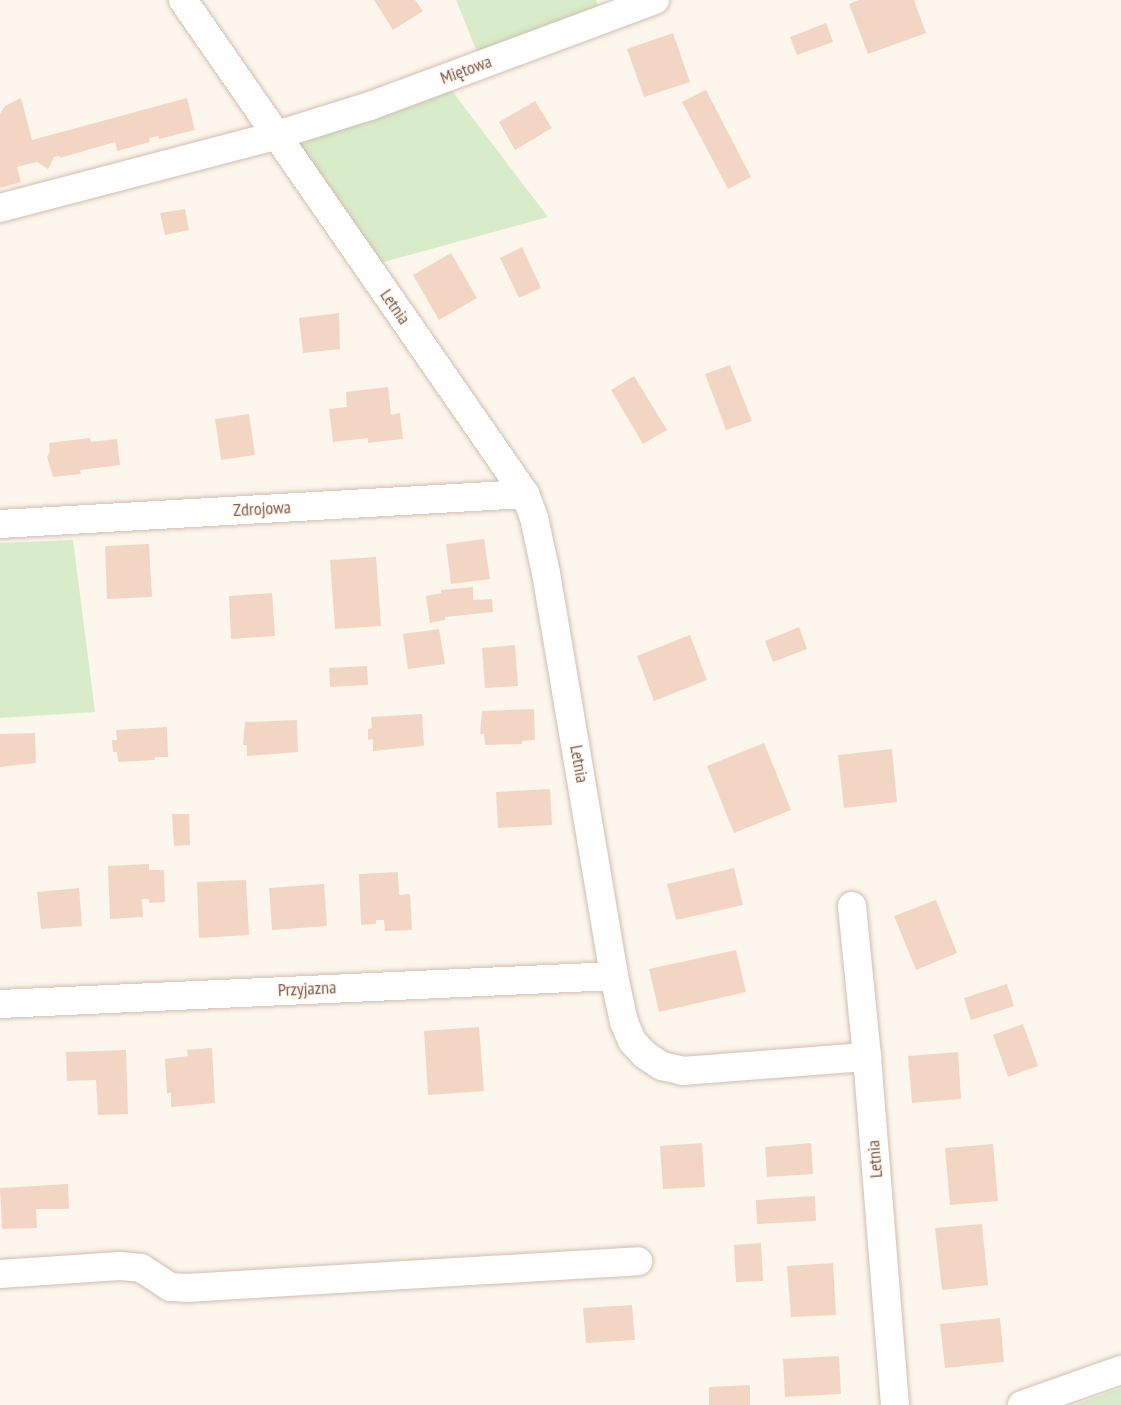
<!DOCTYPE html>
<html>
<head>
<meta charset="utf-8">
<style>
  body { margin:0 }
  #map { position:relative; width:1121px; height:1405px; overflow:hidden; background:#fdf6ec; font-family:"PT Sans Narrow",sans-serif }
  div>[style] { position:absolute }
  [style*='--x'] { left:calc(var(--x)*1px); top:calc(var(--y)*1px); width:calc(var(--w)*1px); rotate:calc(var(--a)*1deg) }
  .green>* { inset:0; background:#d8ecc9 }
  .building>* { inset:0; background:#f3d5c3 }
  .roads { filter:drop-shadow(0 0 2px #d1beb0) drop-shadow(0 0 2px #d1beb0) }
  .minor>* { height:28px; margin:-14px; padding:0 14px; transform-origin:14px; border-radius:14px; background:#fff }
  span { translate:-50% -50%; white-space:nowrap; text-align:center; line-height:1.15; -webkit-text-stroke:4.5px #fffaf3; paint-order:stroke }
  .street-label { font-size:18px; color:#7a5c4d }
</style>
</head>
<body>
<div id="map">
  <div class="green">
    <i style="clip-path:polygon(456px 0,596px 0,599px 8px,477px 52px)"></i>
    <i style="clip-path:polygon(449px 87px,548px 217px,380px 263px,298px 145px)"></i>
    <i style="clip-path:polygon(73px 540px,95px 712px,0 718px,0 543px)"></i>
    <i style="clip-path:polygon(1121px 1388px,1121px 1405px,1074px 1405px)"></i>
  </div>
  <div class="building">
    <i style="clip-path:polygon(374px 0,415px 0,423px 11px,393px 30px)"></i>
    <i style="clip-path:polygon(859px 0,914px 0,926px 33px,868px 54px,849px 4px)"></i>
    <i style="clip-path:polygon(826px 23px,833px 42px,797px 55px,790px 37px)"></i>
    <i style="clip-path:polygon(673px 33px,690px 82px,644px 97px,627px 49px)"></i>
    <i style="clip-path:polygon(706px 90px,751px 177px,728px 189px,682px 102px)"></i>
    <i style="clip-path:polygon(21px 98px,32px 140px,187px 98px,195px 130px,159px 139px,158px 136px,149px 138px,150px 142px,117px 151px,115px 142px,60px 158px,60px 156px,54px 157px,48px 169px,37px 162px,17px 167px,21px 182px,0 188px,0 114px,5px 106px)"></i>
    <i style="clip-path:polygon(535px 101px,552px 128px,515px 150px,499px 122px)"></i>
    <i style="clip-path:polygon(185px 209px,189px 230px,165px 235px,160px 213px)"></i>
    <i style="clip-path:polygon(522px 247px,541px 288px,519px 298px,500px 258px)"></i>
    <i style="clip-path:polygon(451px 253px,477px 298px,439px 320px,413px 275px)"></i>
    <i style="clip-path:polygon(339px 313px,340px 349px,303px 353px,299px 318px)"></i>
    <i style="clip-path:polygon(730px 365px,752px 421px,726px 430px,705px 374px)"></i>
    <i style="clip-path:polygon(634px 376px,667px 430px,643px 444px,611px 390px)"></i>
    <i style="clip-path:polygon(388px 387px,391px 415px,400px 413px,403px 439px,368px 443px,368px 438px,333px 442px,329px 409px,347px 407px,346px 392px)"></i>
    <i style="clip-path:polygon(249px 414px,255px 455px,221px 460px,215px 419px)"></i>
    <i style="clip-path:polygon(90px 438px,91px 442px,117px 439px,120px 465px,80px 470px,81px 474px,53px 477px,47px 457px,50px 452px,49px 443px)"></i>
    <i style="clip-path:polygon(484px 539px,490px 579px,451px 584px,446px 544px)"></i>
    <i style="clip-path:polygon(149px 544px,152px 597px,107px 599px,105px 546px)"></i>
    <i style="clip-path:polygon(376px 557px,381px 626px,335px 629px,330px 560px)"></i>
    <i style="clip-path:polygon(473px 587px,473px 600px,492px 599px,493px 612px,445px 617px,445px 620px,430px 623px,426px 596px,441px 593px,441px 590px)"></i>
    <i style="clip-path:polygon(272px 593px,275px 636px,231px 639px,229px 596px)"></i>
    <i style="clip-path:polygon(799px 627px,807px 649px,773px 662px,765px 641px)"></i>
    <i style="clip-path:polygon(439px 629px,445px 664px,408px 669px,403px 634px)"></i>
    <i style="clip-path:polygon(690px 635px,707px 680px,654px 701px,637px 656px)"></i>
    <i style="clip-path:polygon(515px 645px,518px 686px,485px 688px,482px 648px)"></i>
    <i style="clip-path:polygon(367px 666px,368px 685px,330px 687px,329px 668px)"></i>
    <i style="clip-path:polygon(534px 709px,535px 740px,522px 741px,522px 744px,485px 745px,484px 734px,480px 734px,482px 711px)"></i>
    <i style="clip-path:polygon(422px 714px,424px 746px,373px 751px,373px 739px,368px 740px,368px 729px,372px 728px,371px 717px)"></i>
    <i style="clip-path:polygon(297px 720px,298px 752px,247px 756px,247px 745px,243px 745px,245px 722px)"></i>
    <i style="clip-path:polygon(167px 727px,168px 757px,155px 757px,155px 760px,118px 762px,117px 752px,113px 752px,112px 740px,117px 740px,116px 730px)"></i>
    <i style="clip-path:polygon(35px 733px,36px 763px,0 767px,0 734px)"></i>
    <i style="clip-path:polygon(764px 743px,791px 810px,734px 833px,707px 766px)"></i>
    <i style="clip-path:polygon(892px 749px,897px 802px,844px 808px,838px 755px)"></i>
    <i style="clip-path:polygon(550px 789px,552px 825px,498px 828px,496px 792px)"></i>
    <i style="clip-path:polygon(172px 814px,189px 814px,190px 845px,174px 846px)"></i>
    <i style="clip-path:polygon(149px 864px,149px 870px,164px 870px,165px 902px,149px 903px,149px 899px,142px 899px,143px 917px,110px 919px,108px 866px)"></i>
    <i style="clip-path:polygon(734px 868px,743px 905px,676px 920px,667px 884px)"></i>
    <i style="clip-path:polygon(398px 872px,399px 895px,410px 894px,412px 930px,385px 931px,384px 920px,376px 920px,376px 924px,361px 925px,359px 874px)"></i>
    <i style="clip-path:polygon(246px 880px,249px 935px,199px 938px,197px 882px)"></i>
    <i style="clip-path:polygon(324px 884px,327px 926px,272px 930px,269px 888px)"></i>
    <i style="clip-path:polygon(79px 888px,82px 926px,41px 929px,37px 892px)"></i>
    <i style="clip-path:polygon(936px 900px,957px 953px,916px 970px,894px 916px)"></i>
    <i style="clip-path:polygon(736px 950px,746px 992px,659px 1012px,649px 969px)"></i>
    <i style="clip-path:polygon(1007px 984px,1014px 1006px,971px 1020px,964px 998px)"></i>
    <i style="clip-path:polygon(1023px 1024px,1038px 1066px,1008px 1077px,993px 1035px)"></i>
    <i style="clip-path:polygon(479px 1027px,484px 1091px,428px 1095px,424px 1031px)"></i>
    <i style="clip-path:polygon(212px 1048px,215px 1103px,171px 1107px,171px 1093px,167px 1093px,165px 1059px,188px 1056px,187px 1050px)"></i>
    <i style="clip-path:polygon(126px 1050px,128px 1114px,98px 1115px,96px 1080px,67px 1081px,66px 1052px)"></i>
    <i style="clip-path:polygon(958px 1052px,961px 1099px,912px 1103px,908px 1056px)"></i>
    <i style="clip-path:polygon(702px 1143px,705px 1187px,663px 1189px,660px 1146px)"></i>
    <i style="clip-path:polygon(811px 1143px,813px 1174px,767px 1177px,765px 1147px)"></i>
    <i style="clip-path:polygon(993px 1144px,998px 1201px,950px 1205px,945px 1148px)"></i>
    <i style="clip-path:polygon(68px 1184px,69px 1209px,36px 1209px,37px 1228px,2px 1229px,0 1188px)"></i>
    <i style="clip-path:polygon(815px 1196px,816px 1221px,757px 1224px,756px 1200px)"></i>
    <i style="clip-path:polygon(982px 1224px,988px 1285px,942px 1290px,935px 1228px)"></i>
    <i style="clip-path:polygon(761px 1243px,763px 1281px,736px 1282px,734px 1245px)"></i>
    <i style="clip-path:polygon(833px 1263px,836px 1315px,791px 1317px,787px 1266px)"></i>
    <i style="clip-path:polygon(632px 1305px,635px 1340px,586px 1343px,583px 1308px)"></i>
    <i style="clip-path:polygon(1000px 1318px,1004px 1362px,945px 1368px,940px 1324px)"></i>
    <i style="clip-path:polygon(839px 1356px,841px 1394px,785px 1397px,783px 1359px)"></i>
    <i style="clip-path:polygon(750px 1385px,750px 1405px,709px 1405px,709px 1387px)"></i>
  </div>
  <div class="roads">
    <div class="minor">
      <i style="--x:183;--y:0;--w:601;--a:55.3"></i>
      <i style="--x:525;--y:494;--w:26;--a:69"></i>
      <i style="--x:534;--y:518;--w:56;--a:77.7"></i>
      <i style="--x:546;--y:573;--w:409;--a:80.4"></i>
      <i style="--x:614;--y:976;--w:47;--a:77.7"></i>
      <i style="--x:624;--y:1022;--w:21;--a:67"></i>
      <i style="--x:632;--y:1041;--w:19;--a:47"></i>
      <i style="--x:645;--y:1055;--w:20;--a:33"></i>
      <i style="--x:662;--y:1066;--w:22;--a:13"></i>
      <i style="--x:683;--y:1071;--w:185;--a:-4.4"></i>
      <i style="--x:0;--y:208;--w:283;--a:-14.7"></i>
      <i style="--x:274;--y:136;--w:101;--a:-17.4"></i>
      <i style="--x:370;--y:106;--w:304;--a:-20.4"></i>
      <i style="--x:0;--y:524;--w:526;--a:-3.27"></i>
      <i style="--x:852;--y:906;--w:152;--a:84.3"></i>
      <i style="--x:867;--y:1057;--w:349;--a:85.4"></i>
      <i style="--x:0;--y:1004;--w:615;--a:-2.61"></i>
      <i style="--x:0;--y:1274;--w:120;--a:-3.8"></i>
      <i style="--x:120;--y:1266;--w:21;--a:5"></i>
      <i style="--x:141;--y:1268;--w:35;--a:33"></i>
      <i style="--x:170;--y:1287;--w:17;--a:3"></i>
      <i style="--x:187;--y:1288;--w:452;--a:-3.4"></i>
      <i style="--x:1022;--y:1405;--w:105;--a:-19.5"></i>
    </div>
  </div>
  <div class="street-label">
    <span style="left:466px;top:70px;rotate:-20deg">Miętowa</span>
    <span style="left:395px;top:307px;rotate:55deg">Letnia</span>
    <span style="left:262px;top:509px;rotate:-3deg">Zdrojowa</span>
    <span style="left:579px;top:764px;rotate:80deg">Letnia</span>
    <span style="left:307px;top:989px;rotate:-3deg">Przyjazna</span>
    <span style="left:875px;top:1159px;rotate:-95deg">Letnia</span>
  </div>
</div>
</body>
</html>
